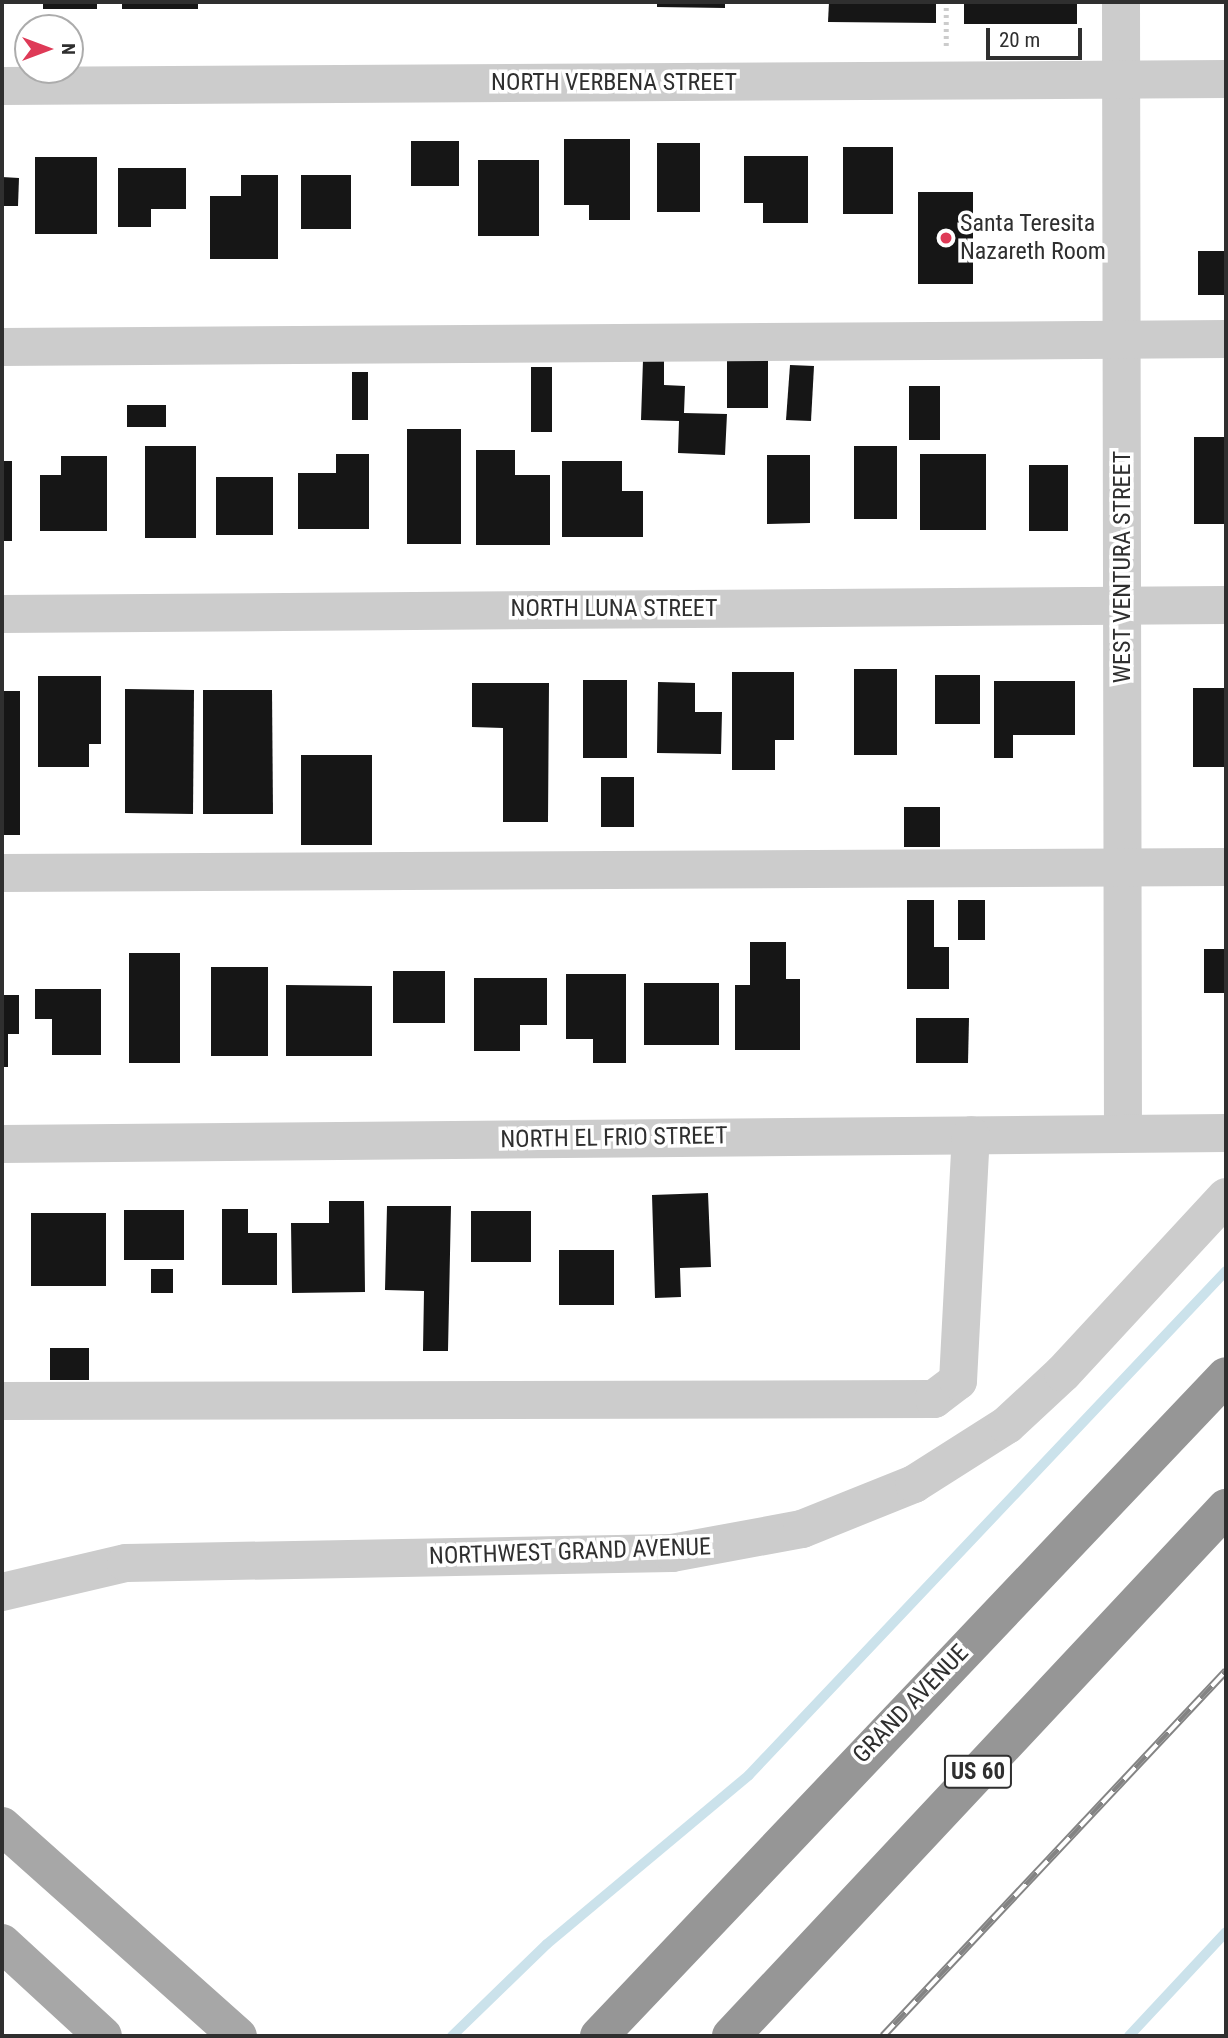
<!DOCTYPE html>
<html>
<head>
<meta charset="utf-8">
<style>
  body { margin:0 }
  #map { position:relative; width:1228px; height:2038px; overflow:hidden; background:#fff; font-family:"Roboto Condensed",sans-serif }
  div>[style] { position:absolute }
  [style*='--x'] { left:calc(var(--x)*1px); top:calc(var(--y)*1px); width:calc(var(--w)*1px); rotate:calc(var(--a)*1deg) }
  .stream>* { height:10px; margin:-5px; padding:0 5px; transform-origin:5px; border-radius:5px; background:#cbe2eb }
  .building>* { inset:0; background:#161616 }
  .path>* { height:4.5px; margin-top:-2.25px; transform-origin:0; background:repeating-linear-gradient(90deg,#ccc 0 3.5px,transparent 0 7px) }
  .minor>* { height:38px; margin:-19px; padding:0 19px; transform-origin:19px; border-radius:19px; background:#ccc }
  .major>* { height:38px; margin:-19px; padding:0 19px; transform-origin:19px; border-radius:19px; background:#a7a7a7 }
  .highway>* { height:38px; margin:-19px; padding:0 19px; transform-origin:19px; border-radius:19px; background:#969696 }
  .rail>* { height:8px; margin-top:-4px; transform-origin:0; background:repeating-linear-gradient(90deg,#fff 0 16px,#848484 0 32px); box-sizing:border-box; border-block:2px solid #848484 }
  .dots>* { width:19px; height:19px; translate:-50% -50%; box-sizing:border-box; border:4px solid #fff; border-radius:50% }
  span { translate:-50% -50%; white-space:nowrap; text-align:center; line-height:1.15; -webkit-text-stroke:7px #fff; paint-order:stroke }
  .shield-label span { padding:2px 5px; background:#fff; border:2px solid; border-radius:5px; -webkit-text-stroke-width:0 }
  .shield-label { font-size:23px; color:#2f2f2f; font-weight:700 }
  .street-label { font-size:24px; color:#2f2f2f }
  .poi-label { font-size:24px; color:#2f2f2f }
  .left { translate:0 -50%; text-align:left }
  .frame { position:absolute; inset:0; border:4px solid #2f2f2f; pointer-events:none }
  .north { position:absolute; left:14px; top:14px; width:70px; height:70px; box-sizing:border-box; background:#fff; border:2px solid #acacac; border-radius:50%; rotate:90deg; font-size:19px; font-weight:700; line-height:28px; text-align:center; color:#2f2f2f }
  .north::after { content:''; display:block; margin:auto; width:24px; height:32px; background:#de3a57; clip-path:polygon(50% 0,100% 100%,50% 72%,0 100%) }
  .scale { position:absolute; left:986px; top:28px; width:96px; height:32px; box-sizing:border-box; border:4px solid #2f2f2f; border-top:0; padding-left:9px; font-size:21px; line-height:24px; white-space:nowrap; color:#2f2f2f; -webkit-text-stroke:5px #fff; paint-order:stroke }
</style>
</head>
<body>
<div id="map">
  <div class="stream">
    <i style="--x:452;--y:2036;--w:132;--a:-44.1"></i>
    <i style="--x:547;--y:1944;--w:263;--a:-39.9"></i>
    <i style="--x:749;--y:1775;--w:694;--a:-46.58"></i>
    <i style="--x:1129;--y:2036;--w:142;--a:-47"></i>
  </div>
  <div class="building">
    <i style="clip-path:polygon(43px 2px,97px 2px,97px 9px,43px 9px)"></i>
    <i style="clip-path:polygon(122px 2px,198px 2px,198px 9px,122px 9px)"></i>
    <i style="clip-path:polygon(657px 2px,725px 2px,725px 8px,657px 7px)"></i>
    <i style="clip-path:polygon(829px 2px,936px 2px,936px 23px,828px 22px)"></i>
    <i style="clip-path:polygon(964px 2px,1077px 2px,1077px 24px,964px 24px)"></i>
    <i style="clip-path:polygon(564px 139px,630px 139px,630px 220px,589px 220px,589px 205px,564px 205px)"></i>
    <i style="clip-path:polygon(411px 141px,459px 141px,459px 186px,411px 186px)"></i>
    <i style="clip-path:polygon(657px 143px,700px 143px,700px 212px,657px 212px)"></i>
    <i style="clip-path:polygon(843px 147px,893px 147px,893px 214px,843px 214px)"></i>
    <i style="clip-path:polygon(744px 156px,808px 156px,808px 223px,763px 223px,763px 203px,744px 203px)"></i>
    <i style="clip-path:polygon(35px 157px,97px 157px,97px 234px,35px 234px)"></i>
    <i style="clip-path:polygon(478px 160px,539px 160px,539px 236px,478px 236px)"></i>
    <i style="clip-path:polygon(118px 168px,186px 168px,186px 209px,151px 209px,151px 227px,118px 227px)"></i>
    <i style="clip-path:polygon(241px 175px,278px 175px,278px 259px,210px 259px,210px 196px,241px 196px)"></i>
    <i style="clip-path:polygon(301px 175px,351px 175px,351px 229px,301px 229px)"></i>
    <i style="clip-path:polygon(2px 177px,19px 178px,18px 206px,2px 206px)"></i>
    <i style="clip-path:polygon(918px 192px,973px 192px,973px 284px,918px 284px)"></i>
    <i style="clip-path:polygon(1198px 251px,1226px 251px,1226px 295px,1198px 295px)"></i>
    <i style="clip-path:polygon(727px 357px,768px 357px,768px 408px,727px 408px)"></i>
    <i style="clip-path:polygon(643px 360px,664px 361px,664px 385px,685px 386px,684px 413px,727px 414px,725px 455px,678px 453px,679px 421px,641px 420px)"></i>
    <i style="clip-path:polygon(790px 365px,814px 366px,811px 421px,786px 420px)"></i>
    <i style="clip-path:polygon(531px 367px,552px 367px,552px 432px,531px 432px)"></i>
    <i style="clip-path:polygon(352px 372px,368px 372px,368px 420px,352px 420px)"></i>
    <i style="clip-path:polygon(909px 386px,940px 386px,940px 440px,909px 440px)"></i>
    <i style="clip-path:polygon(127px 405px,166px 405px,166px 427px,127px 427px)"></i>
    <i style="clip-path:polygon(407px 429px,461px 429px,461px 544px,407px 544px)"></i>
    <i style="clip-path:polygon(1194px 437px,1226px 437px,1226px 524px,1194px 524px)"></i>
    <i style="clip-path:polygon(145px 446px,196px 446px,196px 538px,145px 538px)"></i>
    <i style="clip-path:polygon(854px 446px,897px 446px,897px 519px,854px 519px)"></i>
    <i style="clip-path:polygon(476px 450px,515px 450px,515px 475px,550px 475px,550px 545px,476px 545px)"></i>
    <i style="clip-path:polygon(336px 454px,369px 454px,369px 529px,298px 529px,298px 473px,336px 473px)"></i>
    <i style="clip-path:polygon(920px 454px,986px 454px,986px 530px,920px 530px)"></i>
    <i style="clip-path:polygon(767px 455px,810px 455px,810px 523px,767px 524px)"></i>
    <i style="clip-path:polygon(61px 456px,107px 456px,107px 531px,40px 531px,40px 475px,61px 475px)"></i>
    <i style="clip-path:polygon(2px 461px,12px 461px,12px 541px,2px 541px)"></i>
    <i style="clip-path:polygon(562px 461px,622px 461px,622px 491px,643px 491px,643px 537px,562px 537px)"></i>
    <i style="clip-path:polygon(1029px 465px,1068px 465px,1068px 531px,1029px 531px)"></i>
    <i style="clip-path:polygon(216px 477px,273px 477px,273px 535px,216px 535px)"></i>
    <i style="clip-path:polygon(854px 669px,897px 669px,897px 755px,854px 755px)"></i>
    <i style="clip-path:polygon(732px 672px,794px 672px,794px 740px,775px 740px,775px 770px,732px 770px)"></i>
    <i style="clip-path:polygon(935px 675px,980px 675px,980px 724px,935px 724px)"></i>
    <i style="clip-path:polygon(38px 676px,101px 676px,101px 744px,89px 744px,89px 767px,38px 767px)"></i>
    <i style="clip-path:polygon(583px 680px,627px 680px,627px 758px,583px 758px)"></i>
    <i style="clip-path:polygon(994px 681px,1075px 681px,1075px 735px,1013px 735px,1013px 758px,994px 758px)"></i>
    <i style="clip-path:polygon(658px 682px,695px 683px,695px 712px,722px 712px,721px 754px,657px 753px)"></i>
    <i style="clip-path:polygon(472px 683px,549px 683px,548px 822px,503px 822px,503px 728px,472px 727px)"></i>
    <i style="clip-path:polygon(1193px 688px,1226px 688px,1226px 767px,1193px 767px)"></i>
    <i style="clip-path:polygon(125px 689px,194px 690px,193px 814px,125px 813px)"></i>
    <i style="clip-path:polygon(203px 690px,272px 690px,273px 814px,203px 814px)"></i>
    <i style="clip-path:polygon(2px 691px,20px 691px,20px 835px,2px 835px)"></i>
    <i style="clip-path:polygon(301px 755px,372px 755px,372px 845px,301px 845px)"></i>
    <i style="clip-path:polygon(601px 777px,634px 777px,634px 827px,601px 827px)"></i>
    <i style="clip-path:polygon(904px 807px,940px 807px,940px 847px,904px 847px)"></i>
    <i style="clip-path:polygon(907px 900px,934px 900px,934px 947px,949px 947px,949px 989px,907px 989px)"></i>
    <i style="clip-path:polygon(958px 900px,985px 900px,985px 940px,958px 940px)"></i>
    <i style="clip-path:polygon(750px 942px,786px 942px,786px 979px,800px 979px,800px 1050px,735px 1050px,735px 985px,750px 985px)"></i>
    <i style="clip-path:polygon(1204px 949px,1226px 949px,1226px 993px,1204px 993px)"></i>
    <i style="clip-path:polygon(129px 953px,180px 953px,180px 1063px,129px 1063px)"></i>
    <i style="clip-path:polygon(211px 967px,268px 967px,268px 1056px,211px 1056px)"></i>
    <i style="clip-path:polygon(393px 971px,445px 971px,445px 1023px,393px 1023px)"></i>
    <i style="clip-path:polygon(566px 974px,626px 974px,626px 1063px,593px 1063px,593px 1039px,566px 1039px)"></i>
    <i style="clip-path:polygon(474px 978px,547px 978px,547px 1025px,520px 1025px,520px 1051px,474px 1051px)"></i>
    <i style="clip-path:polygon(644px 983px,719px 983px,719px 1045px,644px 1045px)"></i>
    <i style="clip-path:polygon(286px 985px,372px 986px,372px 1056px,286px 1056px)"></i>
    <i style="clip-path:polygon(35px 989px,101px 989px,101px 1055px,52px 1055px,52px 1019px,35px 1019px)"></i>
    <i style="clip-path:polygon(2px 995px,19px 995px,19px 1034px,8px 1034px,8px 1067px,2px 1067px)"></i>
    <i style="clip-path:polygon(916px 1018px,969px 1018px,968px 1063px,916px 1063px)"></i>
    <i style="clip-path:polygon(708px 1193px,711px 1267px,680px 1268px,681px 1297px,655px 1298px,652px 1195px)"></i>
    <i style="clip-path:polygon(329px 1201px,364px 1201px,365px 1292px,292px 1293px,291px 1223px,329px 1223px)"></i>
    <i style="clip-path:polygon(387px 1206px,451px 1206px,448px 1351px,423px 1351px,424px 1291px,385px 1290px)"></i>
    <i style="clip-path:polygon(222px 1209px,248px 1209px,248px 1233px,277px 1233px,277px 1285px,222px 1285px)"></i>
    <i style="clip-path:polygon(124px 1210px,184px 1210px,184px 1260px,124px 1260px)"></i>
    <i style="clip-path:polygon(471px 1211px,531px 1211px,531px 1262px,471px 1262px)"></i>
    <i style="clip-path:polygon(31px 1213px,106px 1213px,106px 1286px,31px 1286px)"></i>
    <i style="clip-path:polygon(559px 1250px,614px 1250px,614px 1305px,559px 1305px)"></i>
    <i style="clip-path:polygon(151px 1269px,173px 1269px,173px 1293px,151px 1293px)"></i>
    <i style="clip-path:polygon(50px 1348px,89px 1348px,89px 1380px,50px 1380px)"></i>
  </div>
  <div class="path">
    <i style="--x:946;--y:46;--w:44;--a:-90"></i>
  </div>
  <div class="minor">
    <i style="--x:1121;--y:2;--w:1131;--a:89.9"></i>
    <i style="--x:2;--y:86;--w:1224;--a:-0.33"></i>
    <i style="--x:2;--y:347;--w:1224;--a:-0.37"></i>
    <i style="--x:2;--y:614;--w:1224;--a:-0.42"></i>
    <i style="--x:2;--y:873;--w:1224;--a:-0.28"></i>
    <i style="--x:2;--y:1144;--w:1224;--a:-0.51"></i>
    <i style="--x:2;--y:1401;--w:932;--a:-0.12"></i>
    <i style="--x:934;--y:1399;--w:30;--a:-37"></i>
    <i style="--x:958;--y:1381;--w:246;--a:-87"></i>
    <i style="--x:2;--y:1592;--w:127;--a:-13.2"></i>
    <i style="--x:126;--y:1563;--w:546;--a:-1.05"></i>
    <i style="--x:672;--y:1553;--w:132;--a:-10.5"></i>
    <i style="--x:802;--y:1529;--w:121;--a:-21.9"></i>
    <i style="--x:914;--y:1484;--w:110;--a:-32.4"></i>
    <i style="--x:1007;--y:1425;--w:76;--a:-42.9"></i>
    <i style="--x:1063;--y:1373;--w:240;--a:-47.2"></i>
  </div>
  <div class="major">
    <i style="--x:2;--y:1826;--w:316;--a:41.7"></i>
    <i style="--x:2;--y:1943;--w:137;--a:42.6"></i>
  </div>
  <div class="highway">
    <i style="--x:599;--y:2036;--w:910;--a:-46.47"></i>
    <i style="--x:731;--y:2036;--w:724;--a:-46.85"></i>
  </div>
  <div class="rail">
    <i style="--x:883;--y:2036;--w:501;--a:-46.78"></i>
  </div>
  <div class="dots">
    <i style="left:946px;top:238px;background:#de3a57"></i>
  </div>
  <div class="shield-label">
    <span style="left:978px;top:1772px">US 60</span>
  </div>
  <div class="street-label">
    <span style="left:614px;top:83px">NORTH VERBENA STREET</span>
    <span style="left:1123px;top:567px;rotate:-90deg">WEST VENTURA STREET</span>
    <span style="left:614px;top:609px">NORTH LUNA STREET</span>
    <span style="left:614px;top:1138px;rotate:-1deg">NORTH EL FRIO STREET</span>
    <span style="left:570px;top:1552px;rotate:-2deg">NORTHWEST GRAND AVENUE</span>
    <span style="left:911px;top:1704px;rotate:-46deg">GRAND AVENUE</span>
  </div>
  <div class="poi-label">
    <span class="left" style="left:960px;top:238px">Santa Teresita<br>Nazareth Room</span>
  </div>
  <div class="frame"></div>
  <div class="north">N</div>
  <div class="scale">20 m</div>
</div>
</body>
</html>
